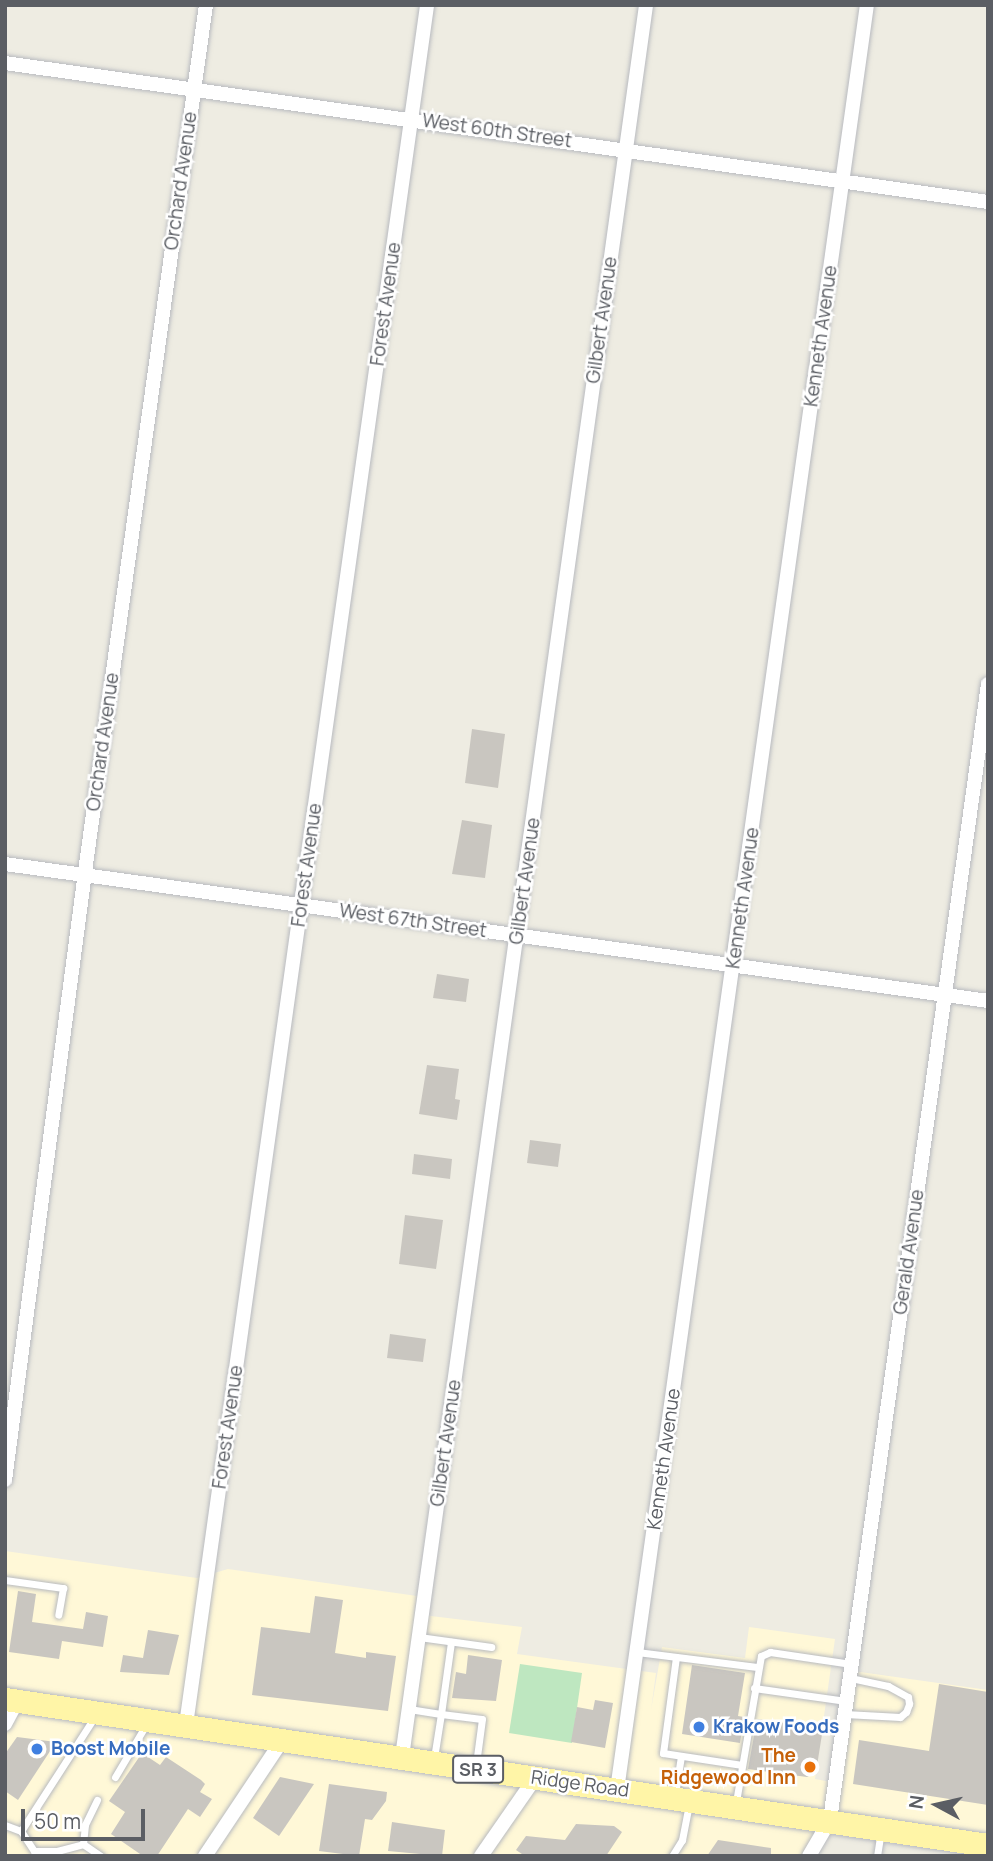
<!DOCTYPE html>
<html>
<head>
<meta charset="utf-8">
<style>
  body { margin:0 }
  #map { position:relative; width:993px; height:1861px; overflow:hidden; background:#eeece2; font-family:Manrope,sans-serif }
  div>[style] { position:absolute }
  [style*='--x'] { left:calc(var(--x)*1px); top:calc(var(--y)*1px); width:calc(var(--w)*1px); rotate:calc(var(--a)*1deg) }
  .commercial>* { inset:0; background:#fff8d7 }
  .green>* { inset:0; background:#bee7c0 }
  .building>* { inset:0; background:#c9c6c0 }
  .roads { filter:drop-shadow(0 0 2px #b8babf) drop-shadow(0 0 2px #b8babf) }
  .lane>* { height:7px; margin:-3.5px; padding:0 3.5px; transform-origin:3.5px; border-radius:3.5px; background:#fff }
  .street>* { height:14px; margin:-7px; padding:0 7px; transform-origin:7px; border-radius:7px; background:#fff }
  .primary>* { height:23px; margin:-11.5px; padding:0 11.5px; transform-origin:11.5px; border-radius:11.5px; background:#fff5a7 }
  .dots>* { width:19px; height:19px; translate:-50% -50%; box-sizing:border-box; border:4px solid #fff; border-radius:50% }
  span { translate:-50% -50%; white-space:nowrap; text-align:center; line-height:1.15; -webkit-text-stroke:5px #fff; paint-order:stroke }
  .shield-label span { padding:2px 5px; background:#fff; border:2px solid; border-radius:5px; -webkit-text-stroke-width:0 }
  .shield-label { font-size:18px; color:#5b5e64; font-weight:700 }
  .street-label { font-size:19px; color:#5b5e64 }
  .shop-label { font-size:19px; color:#366cbe; font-weight:700 }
  .left { translate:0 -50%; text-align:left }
  .food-label { font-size:19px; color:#c56008; font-weight:700 }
  .right { translate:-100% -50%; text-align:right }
  .frame { position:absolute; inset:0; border:7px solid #5b5e64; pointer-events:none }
  .north { position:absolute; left:902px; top:1770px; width:70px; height:70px; -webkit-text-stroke:5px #fff; paint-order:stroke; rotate:278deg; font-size:19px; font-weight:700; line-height:28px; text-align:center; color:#5b5e64 }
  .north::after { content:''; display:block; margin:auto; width:24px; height:32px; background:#5b5e64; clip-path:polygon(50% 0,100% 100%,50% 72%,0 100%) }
  .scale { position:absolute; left:21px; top:1809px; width:124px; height:32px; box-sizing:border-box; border:4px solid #5b5e64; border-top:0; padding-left:9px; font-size:21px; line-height:24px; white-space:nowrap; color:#5b5e64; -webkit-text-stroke:5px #fff; paint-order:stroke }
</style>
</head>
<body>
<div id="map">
  <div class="commercial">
    <i style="clip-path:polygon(5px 1551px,197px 1578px,228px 1569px,417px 1596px,414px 1614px,522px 1627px,517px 1654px,656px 1673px,651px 1710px,662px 1647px,745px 1658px,749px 1627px,835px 1639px,815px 1779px,831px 1782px,846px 1670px,988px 1690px,988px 1840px,827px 1816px,801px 1856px,8px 1856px,5px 1854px)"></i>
  </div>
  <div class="green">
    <i style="clip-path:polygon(520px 1664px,582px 1673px,572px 1743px,509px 1733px)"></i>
  </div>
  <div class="building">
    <i style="clip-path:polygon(472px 729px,505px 734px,498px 788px,465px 783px)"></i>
    <i style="clip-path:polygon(462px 820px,492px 825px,485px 878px,452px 874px)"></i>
    <i style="clip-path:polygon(437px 974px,469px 979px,466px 1002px,433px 998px)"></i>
    <i style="clip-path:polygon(427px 1065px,459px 1069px,455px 1099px,460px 1100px,457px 1120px,419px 1114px)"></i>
    <i style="clip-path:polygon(530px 1140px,561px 1144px,558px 1167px,527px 1163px)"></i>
    <i style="clip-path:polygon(414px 1154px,452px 1159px,450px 1179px,412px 1174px)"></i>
    <i style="clip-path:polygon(405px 1215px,443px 1220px,436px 1269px,399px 1264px)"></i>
    <i style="clip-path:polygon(390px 1334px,426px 1339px,423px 1362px,387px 1358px)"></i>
    <i style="clip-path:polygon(18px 1591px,36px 1594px,32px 1622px,83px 1629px,86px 1612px,108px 1616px,103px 1647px,62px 1641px,59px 1659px,9px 1652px)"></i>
    <i style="clip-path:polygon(315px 1596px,343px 1600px,335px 1653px,366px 1658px,366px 1652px,396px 1656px,388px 1711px,252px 1695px,261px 1627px,310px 1633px)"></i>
    <i style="clip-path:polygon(148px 1630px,179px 1635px,169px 1675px,120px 1672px,123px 1655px,143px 1658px)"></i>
    <i style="clip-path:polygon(468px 1655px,502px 1660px,496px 1701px,452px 1698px,456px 1672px,466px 1674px)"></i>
    <i style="clip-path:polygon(692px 1665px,745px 1673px,738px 1716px,744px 1717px,740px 1743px,682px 1734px)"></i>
    <i style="clip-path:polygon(939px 1684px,988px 1692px,988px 1805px,853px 1784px,859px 1740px,929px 1751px)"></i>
    <i style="clip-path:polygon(595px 1700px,613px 1703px,605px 1748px,571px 1742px,577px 1707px,593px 1710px)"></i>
    <i style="clip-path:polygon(757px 1719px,823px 1728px,816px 1772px,807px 1777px,748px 1769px)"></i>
    <i style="clip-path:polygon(17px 1737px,56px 1742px,18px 1800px,5px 1791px,5px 1754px)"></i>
    <i style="clip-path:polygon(142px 1753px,160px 1765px,166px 1757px,201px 1780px,205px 1784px,200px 1792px,212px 1799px,200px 1817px,188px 1809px,157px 1856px,143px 1856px,111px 1834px,125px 1812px,109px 1801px)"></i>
    <i style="clip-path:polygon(280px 1777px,314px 1784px,279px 1836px,253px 1818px)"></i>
    <i style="clip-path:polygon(329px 1784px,387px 1792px,386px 1801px,372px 1820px,365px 1819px,359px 1856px,319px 1851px)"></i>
    <i style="clip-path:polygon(392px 1822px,445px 1830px,442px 1856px,388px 1851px)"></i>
    <i style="clip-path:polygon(576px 1824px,614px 1826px,622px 1832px,606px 1856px,525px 1856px,516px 1850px,526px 1836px,565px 1840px)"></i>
    <i style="clip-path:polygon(718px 1840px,771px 1848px,771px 1856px,707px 1856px)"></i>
  </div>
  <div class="roads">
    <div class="lane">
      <i style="--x:5;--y:1580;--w:59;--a:7.9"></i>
      <i style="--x:63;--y:1588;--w:27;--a:100"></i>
      <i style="--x:419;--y:1637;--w:73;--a:7.9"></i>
      <i style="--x:637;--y:1652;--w:121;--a:7.1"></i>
      <i style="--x:676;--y:1657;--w:97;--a:97.7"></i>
      <i style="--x:663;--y:1753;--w:80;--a:8.6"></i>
      <i style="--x:754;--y:1688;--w:93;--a:8"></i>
      <i style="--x:409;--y:1709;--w:32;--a:9"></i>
      <i style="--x:441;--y:1714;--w:73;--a:-82.1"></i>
      <i style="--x:845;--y:1714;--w:55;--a:3.1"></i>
      <i style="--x:900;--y:1717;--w:8;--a:-40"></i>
      <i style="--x:906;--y:1712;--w:9;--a:-69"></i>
      <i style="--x:909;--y:1704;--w:7;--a:-98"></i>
      <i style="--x:908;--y:1697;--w:23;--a:-151"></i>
      <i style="--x:888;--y:1686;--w:40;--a:-168"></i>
      <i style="--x:434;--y:1758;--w:45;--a:-81"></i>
      <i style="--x:441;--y:1714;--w:41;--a:7"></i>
      <i style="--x:482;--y:1719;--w:45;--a:97.6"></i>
      <i style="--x:115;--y:1777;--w:63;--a:-59.3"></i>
      <i style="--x:675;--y:1794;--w:38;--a:-81"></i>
      <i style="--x:97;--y:1800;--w:28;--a:116"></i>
      <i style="--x:85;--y:1825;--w:19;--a:96"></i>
      <i style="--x:83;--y:1844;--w:22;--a:34"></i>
      <i style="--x:736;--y:1802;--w:148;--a:-80.3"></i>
      <i style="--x:761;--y:1656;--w:10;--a:-24"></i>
      <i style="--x:770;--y:1652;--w:82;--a:8.4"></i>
      <i style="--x:5;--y:1825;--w:17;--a:21"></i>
      <i style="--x:21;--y:1831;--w:24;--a:57"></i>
      <i style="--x:34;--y:1851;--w:23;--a:0"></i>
      <i style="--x:57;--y:1851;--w:27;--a:-15"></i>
      <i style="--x:21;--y:1831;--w:137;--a:-57.2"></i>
      <i style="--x:672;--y:1856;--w:19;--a:-58"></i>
      <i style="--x:682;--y:1840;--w:37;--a:-79"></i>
      <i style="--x:877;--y:1856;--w:24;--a:-81"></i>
    </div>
    <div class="street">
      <i style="--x:5;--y:63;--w:993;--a:8.05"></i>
      <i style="--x:5;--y:864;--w:993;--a:7.93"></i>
      <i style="--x:5;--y:1480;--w:628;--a:-82.5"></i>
      <i style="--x:87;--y:857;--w:860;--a:-82.05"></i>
      <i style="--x:5;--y:1724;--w:27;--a:-62"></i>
      <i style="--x:186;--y:1725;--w:1737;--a:-82.02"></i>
      <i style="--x:402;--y:1757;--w:1769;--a:-82.07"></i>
      <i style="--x:617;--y:1790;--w:1802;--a:-82.03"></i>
      <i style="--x:205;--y:1856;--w:141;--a:-56.3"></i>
      <i style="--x:481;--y:1856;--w:95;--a:-55.3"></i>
      <i style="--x:809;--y:1856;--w:42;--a:-59.7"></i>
      <i style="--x:830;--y:1820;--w:1147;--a:-82.08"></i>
    </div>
    <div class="primary">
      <i style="--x:5;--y:1699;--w:994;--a:8.45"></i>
    </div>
  </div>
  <div class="dots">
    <i style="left:699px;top:1727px;background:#3f7fe0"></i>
    <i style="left:37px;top:1749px;background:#3f7fe0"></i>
    <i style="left:810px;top:1767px;background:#e8710a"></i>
  </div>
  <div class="shield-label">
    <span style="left:478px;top:1769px">SR 3</span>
  </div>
  <div class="street-label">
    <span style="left:497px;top:131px;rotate:8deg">West 60th Street</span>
    <span style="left:181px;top:181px;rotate:-82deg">Orchard Avenue</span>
    <span style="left:386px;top:304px;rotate:-82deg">Forest Avenue</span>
    <span style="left:602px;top:320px;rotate:-82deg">Gilbert Avenue</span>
    <span style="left:821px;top:336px;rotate:-82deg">Kenneth Avenue</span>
    <span style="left:103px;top:742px;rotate:-82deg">Orchard Avenue</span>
    <span style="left:307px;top:865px;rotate:-82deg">Forest Avenue</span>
    <span style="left:525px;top:881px;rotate:-82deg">Gilbert Avenue</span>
    <span style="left:743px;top:898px;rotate:-82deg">Kenneth Avenue</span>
    <span style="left:413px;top:921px;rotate:8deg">West 67th Street</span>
    <span style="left:909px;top:1252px;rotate:-82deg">Gerald Avenue</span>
    <span style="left:228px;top:1427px;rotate:-82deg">Forest Avenue</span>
    <span style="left:446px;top:1443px;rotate:-82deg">Gilbert Avenue</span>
    <span style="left:664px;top:1459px;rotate:-82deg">Kenneth Avenue</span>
    <span style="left:580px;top:1784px;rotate:8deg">Ridge Road</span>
  </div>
  <div class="shop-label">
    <span class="left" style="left:713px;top:1727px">Krakow Foods</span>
    <span class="left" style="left:51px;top:1749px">Boost Mobile</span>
  </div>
  <div class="food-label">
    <span class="right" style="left:796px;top:1767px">The<br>Ridgewood Inn</span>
  </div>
  <div class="frame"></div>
  <div class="north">N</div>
  <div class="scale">50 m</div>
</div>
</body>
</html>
